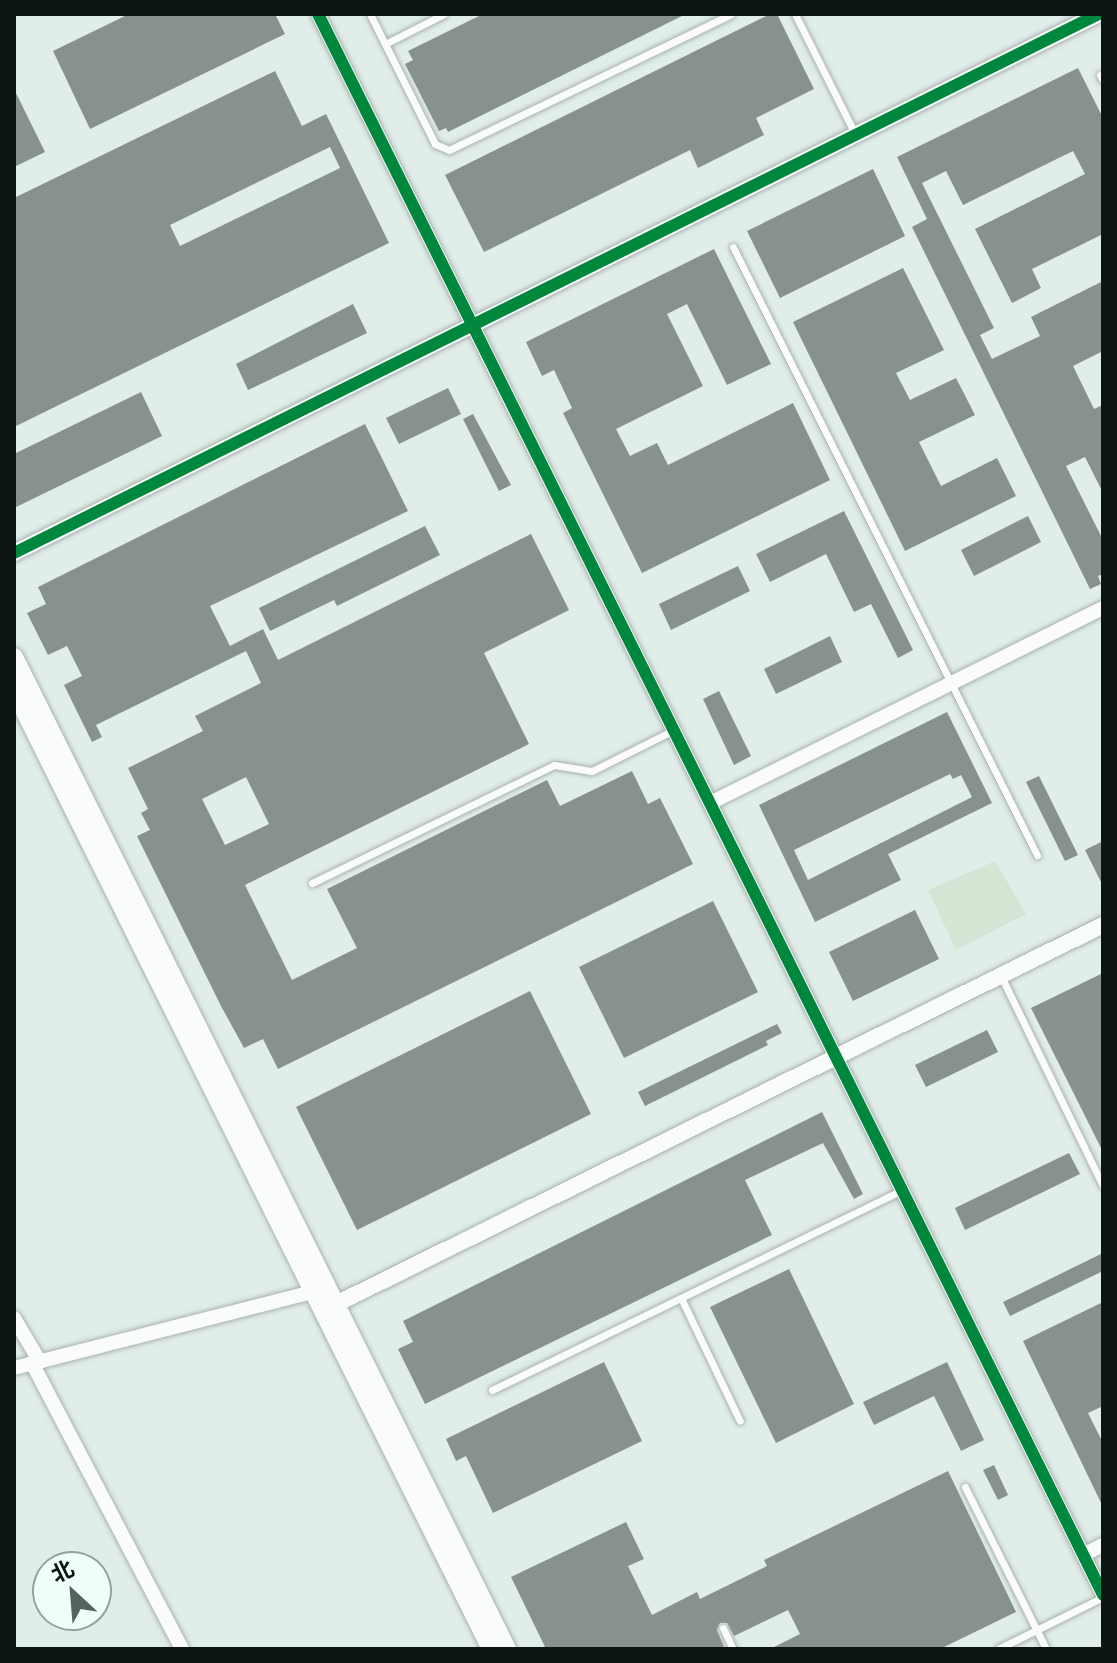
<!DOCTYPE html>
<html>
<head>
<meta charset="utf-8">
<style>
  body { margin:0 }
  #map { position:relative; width:1117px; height:1663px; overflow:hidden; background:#e1ede9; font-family:"PT Sans","Noto Sans SC",sans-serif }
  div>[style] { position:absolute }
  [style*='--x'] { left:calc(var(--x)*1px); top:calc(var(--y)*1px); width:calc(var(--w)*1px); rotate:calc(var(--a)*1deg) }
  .green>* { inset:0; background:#d5e5d4 }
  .building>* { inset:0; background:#87918f }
  .roads { filter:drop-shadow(0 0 2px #a8b2af) drop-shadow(0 0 2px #a8b2af) }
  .service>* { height:7px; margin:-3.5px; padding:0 3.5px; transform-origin:3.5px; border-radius:3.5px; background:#fafcfc }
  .minor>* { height:14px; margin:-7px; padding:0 7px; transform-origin:7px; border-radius:7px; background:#fafcfc }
  .tertiary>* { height:16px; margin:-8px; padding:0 8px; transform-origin:8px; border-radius:8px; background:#fafcfc }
  .secondary>* { height:18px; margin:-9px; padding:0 9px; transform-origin:9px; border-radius:9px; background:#fafcfc }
  .cycleway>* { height:12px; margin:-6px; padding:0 6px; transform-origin:6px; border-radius:6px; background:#00873e }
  span { translate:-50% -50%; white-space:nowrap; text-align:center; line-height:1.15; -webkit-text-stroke:8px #f0fef9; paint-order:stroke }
  .frame { position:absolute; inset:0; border:16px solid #0c1512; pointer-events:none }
  .north { position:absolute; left:32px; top:1551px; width:80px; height:80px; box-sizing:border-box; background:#f0fef9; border:2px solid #95a19d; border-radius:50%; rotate:334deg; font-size:22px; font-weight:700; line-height:32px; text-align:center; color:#0c1512 }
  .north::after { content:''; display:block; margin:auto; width:28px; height:36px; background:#57615d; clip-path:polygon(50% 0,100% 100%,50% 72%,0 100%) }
</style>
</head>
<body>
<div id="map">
  <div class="green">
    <i style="clip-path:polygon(995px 861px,1026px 914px,956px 950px,928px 890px)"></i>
  </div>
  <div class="building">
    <i style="clip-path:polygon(129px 14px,275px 14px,285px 34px,90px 129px,53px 51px)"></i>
    <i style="clip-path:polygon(483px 14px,686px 14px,448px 132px,446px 128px,439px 131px,405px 64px,413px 60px,408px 51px)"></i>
    <i style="clip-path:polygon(770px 14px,777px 14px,814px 89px,756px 118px,764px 135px,698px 168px,690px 150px,484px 252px,445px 175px)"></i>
    <i style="clip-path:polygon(1078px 68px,1103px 118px,1103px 234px,1032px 269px,1041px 288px,1012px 303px,975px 229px,1085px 174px,1073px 151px,963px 205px,946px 171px,922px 183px,994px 328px,980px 335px,992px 359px,1040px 336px,1031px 317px,1103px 281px,1103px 351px,1073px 366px,1094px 409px,1103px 405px,1103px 493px,1085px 457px,1066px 466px,1103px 540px,1103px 574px,1098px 576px,1101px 584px,1090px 589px,912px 227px,927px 219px,897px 157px)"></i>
    <i style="clip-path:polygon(evenodd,275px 71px,302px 126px,326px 114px,389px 243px,14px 427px,14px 198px,275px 71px,330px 147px,340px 168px,180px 246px,170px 225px,330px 147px)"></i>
    <i style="clip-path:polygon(14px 89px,45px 152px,14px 167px)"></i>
    <i style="clip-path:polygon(873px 169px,905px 236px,780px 298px,747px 231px)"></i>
    <i style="clip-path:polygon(714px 249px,771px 364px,727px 385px,687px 304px,667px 314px,703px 386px,616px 429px,630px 456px,657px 443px,668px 465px,793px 403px,830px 480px,642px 573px,563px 413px,572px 408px,554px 370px,542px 376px,526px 342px)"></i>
    <i style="clip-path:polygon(903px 268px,944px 350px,896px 373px,910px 400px,956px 378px,975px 415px,919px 442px,941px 486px,997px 458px,1016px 496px,905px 551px,793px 322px)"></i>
    <i style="clip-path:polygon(353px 304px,367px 333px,248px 390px,236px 364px)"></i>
    <i style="clip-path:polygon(448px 388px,461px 414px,399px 444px,386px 418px)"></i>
    <i style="clip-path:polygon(141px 392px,162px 436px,14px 508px,14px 454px)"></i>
    <i style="clip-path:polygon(473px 414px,511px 485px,499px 491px,463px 419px)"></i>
    <i style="clip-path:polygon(evenodd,365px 424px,408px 511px,210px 606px,230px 646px,263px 629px,278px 660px,531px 534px,569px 610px,484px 653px,529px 744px,245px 885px,292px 980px,357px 948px,327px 889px,547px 780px,560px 806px,632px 771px,648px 804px,660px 798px,693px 864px,278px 1069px,263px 1039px,244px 1048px,221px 1006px,137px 836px,150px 830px,141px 813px,148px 809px,128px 768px,203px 731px,195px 716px,261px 683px,246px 651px,96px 725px,102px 737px,92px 742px,64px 685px,82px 676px,67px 646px,48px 655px,27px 613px,46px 604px,38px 587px,365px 424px,246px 777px,269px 824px,225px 845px,202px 799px,246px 777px)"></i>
    <i style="clip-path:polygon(844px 511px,913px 650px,898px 658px,871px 604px,854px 612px,826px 554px,770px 582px,756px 554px)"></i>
    <i style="clip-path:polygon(1028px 516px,1041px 542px,974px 576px,961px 550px)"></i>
    <i style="clip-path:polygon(425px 526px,440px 555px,337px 606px,334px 600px,270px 631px,259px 608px)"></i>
    <i style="clip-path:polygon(738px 566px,750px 591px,671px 630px,659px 604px)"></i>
    <i style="clip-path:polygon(830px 636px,842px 662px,776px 694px,764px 669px)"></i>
    <i style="clip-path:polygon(719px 691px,751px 756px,734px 765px,703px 699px)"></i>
    <i style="clip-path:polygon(evenodd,947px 712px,992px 803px,888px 854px,901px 880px,815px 922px,759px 805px,947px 712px,950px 774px,953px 779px,961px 775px,972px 797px,808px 880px,794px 850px,950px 774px)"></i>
    <i style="clip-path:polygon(1039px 776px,1078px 855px,1065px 861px,1026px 782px)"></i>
    <i style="clip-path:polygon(1103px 841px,1103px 886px,1085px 850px)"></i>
    <i style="clip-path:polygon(713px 901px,758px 992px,624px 1058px,579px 967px)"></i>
    <i style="clip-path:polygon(915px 910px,939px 959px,853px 1001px,829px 952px)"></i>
    <i style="clip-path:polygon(1103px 973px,1103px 1152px,1031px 1008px)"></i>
    <i style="clip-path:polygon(530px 991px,591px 1114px,357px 1230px,296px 1107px)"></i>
    <i style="clip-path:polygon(777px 1024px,782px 1033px,766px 1041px,768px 1045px,645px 1106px,638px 1092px)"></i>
    <i style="clip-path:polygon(987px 1030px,998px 1052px,926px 1087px,915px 1065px)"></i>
    <i style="clip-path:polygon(822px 1112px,863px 1194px,854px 1199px,823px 1143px,745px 1180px,772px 1235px,425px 1404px,398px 1349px,413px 1342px,403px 1321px)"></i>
    <i style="clip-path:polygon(1069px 1153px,1080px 1174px,965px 1230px,955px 1208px)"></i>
    <i style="clip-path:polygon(1103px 1253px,1103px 1271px,1010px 1316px,1003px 1302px)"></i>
    <i style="clip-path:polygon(789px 1269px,854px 1404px,776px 1443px,710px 1307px)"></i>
    <i style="clip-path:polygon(1103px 1302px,1103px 1406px,1088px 1413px,1103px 1443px,1103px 1507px,1023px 1341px)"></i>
    <i style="clip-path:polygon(604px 1362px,642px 1441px,493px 1513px,466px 1456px,456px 1461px,446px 1439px)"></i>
    <i style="clip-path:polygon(947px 1362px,984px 1440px,961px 1451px,934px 1396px,874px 1425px,863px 1402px)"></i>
    <i style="clip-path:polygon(994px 1465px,1008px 1495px,998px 1500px,983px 1470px)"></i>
    <i style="clip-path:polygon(948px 1471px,1016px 1612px,940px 1649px,770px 1649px,800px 1634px,788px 1610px,734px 1636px,727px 1623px,720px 1623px,717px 1630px,725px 1649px,546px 1649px,511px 1577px,626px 1522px,644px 1559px,628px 1566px,652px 1615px,697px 1592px,700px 1599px,767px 1566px,764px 1560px)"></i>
  </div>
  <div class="roads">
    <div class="service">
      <i style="--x:370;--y:14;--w:145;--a:63.4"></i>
      <i style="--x:435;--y:144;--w:15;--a:23"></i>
      <i style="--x:449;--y:150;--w:313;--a:-25.7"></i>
      <i style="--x:795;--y:14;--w:134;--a:63.4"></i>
      <i style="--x:385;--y:44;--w:66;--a:-27"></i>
      <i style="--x:1100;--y:75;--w:6;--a:59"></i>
      <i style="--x:733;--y:247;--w:680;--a:63.43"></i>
      <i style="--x:312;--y:883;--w:269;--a:-26"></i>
      <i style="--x:554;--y:765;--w:38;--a:9"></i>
      <i style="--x:592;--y:771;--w:92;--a:-26.6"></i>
      <i style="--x:1001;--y:976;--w:233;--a:64.1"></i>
      <i style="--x:681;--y:1298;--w:136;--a:64.4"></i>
      <i style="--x:492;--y:1390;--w:456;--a:-26"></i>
      <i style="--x:965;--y:1487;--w:181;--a:63.4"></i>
      <i style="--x:723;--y:1628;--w:23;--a:65"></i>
      <i style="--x:998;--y:1649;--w:117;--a:-26.3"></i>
    </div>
    <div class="minor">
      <i style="--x:318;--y:14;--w:1765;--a:63.59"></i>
      <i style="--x:710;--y:803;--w:439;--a:-26.4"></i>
      <i style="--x:14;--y:1318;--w:51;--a:59.4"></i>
      <i style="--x:32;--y:1363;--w:323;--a:62.3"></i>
      <i style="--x:14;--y:1368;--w:309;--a:-14.3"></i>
      <i style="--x:1083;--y:1555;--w:22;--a:-27"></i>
    </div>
    <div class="tertiary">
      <i style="--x:14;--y:553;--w:1212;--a:-26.42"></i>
      <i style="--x:324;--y:1310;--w:869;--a:-26.3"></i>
    </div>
    <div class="secondary">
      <i style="--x:14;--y:657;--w:1108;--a:63.57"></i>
      <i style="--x:14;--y:690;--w:1071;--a:63.55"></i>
    </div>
  </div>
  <div class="cycleway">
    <i style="--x:318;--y:14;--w:1765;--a:63.59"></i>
    <i style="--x:14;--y:553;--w:1212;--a:-26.42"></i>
  </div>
  <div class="frame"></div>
  <div class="north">北</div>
</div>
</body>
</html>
